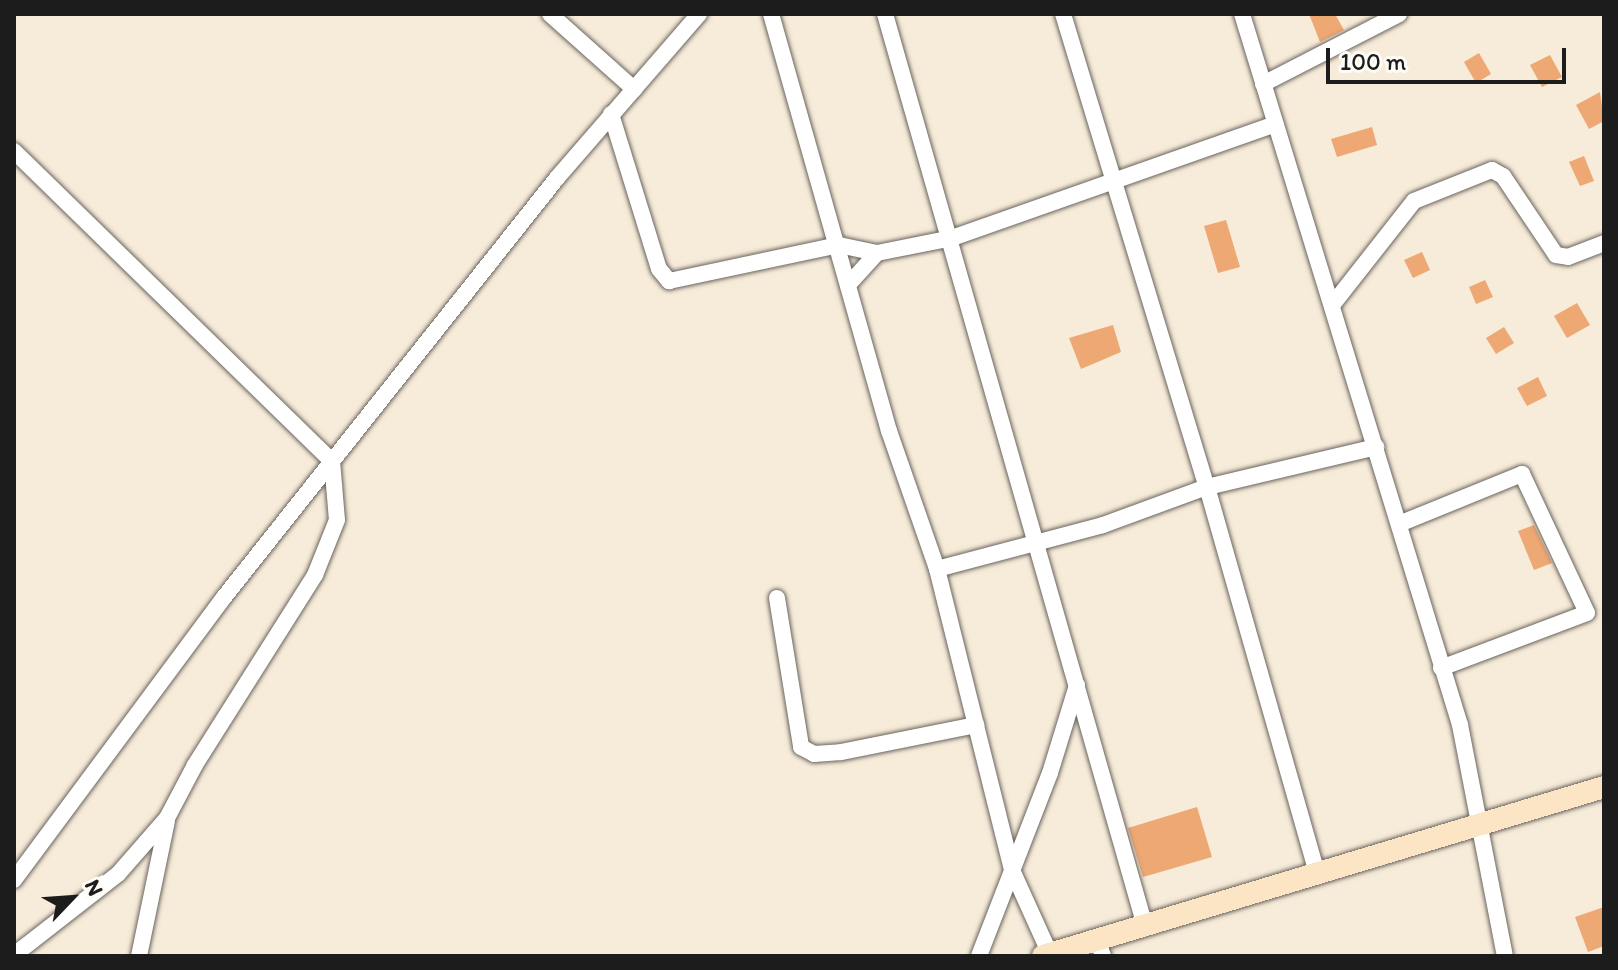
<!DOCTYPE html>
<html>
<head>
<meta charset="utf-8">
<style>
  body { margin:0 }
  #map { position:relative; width:1618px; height:970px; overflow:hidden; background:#f7ebd9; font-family:Itim,sans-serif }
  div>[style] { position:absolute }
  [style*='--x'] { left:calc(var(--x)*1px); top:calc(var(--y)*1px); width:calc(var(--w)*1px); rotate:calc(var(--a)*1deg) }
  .building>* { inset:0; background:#eda874 }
  .roads { filter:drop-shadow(0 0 2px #69645e) drop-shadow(0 0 2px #69645e) }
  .street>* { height:16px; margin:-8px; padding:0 8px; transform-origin:8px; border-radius:8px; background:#fff }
  .secondary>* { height:22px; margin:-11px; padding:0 11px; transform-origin:11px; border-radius:11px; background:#fce5c4 }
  span { translate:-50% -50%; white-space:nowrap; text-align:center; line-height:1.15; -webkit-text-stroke:6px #fdfcf7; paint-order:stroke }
  .frame { position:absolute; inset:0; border:16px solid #1c1c1c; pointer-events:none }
  .north { position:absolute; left:32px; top:858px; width:80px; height:80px; -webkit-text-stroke:6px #fdfcf7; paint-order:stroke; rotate:65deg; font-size:22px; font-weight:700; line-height:32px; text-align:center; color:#1c1c1c }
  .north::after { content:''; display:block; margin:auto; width:28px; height:36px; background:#1c1c1c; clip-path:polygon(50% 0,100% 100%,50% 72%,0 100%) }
  .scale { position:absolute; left:1326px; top:48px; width:240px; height:36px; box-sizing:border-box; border:4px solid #1c1c1c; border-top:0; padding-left:10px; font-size:24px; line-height:28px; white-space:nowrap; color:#1c1c1c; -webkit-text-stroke:6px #fdfcf7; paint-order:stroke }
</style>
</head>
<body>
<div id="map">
  <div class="building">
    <i style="clip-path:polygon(1309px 14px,1335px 14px,1344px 30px,1320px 42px)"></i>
    <i style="clip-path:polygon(1479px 53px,1491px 74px,1476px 83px,1464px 62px)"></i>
    <i style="clip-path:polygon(1550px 55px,1562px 77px,1542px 87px,1530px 65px)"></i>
    <i style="clip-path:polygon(1600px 92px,1604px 121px,1589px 129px,1576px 105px)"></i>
    <i style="clip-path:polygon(1372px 127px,1377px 145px,1337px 157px,1331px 139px)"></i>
    <i style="clip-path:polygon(1584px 156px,1594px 181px,1580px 186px,1569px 162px)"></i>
    <i style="clip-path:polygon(1226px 220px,1240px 267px,1218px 273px,1204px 226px)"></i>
    <i style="clip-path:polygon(1422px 252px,1430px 270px,1413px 278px,1404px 260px)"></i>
    <i style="clip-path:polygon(1485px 280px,1493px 297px,1476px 304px,1469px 287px)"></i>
    <i style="clip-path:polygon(1577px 303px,1590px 325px,1567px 338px,1554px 316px)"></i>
    <i style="clip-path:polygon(1113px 325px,1121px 352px,1081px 369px,1069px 338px)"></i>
    <i style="clip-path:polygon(1504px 327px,1514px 343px,1496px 354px,1486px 338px)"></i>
    <i style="clip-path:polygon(1538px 377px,1547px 396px,1527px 406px,1517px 388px)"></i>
    <i style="clip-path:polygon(1534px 525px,1552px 563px,1534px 570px,1518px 531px)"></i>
    <i style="clip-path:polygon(1197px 807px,1212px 857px,1143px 877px,1128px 828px)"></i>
    <i style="clip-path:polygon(1604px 907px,1604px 946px,1588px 952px,1575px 917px)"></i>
  </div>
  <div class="roads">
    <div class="street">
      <i style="--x:550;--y:14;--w:113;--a:41.8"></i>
      <i style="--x:771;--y:14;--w:433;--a:74.2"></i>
      <i style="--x:889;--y:431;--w:146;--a:70.8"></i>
      <i style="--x:937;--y:569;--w:310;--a:76"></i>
      <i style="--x:1012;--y:870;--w:92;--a:65.7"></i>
      <i style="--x:885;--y:14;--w:948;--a:74.09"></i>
      <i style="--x:1063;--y:14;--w:494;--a:73.1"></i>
      <i style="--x:1207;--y:487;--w:174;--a:-13.3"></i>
      <i style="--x:1242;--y:14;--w:744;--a:72.95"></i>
      <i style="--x:1460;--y:725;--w:235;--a:79"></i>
      <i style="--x:1263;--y:84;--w:153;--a:-27.2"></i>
      <i style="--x:611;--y:114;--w:162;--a:72.8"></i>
      <i style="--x:659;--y:269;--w:16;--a:50"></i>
      <i style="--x:669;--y:281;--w:174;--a:-12"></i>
      <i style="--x:839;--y:245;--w:39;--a:12"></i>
      <i style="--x:877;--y:253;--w:76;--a:-11.3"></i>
      <i style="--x:952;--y:238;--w:343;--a:-19.4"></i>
      <i style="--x:14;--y:151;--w:444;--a:44.3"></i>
      <i style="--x:332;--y:461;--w:59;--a:85.2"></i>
      <i style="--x:337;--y:520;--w:59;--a:111.8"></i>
      <i style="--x:315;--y:575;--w:225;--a:122.3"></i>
      <i style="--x:195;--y:765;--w:60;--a:117.8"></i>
      <i style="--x:167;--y:818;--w:74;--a:131.2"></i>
      <i style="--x:118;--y:874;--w:132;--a:142.1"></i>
      <i style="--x:848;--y:285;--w:43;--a:-47.8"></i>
      <i style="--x:1333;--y:304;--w:131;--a:-51.8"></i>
      <i style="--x:1414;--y:201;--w:84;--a:-21.7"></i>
      <i style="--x:1492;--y:170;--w:13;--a:29"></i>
      <i style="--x:1503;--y:176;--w:95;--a:56.1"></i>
      <i style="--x:1556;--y:255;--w:12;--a:9"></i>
      <i style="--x:1568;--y:257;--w:39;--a:-21"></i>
      <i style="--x:1399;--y:524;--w:133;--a:-22.1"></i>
      <i style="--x:1522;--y:474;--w:153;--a:64.9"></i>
      <i style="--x:1587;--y:613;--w:156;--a:159.4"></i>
      <i style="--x:937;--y:569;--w:172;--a:-14.8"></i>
      <i style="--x:1103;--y:525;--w:111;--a:-20.1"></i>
      <i style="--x:1207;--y:487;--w:402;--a:74.1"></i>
      <i style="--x:777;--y:598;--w:151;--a:80.8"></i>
      <i style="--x:801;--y:747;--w:15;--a:28"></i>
      <i style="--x:814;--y:754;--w:27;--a:-4"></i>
      <i style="--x:841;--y:752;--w:138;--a:-11.3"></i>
      <i style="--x:14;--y:880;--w:354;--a:-53.4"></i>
      <i style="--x:225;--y:596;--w:534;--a:-51.54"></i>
      <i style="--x:557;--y:178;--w:217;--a:-49.1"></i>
      <i style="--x:1097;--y:940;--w:17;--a:69"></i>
      <i style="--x:139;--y:956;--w:138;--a:-78.3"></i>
      <i style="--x:979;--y:956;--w:196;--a:-68.8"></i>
      <i style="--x:1050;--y:773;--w:92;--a:-72.9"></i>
    </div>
    <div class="secondary">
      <i style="--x:1043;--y:956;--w:586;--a:-16.76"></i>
    </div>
  </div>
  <div class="frame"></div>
  <div class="north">N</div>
  <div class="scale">100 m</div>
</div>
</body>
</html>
